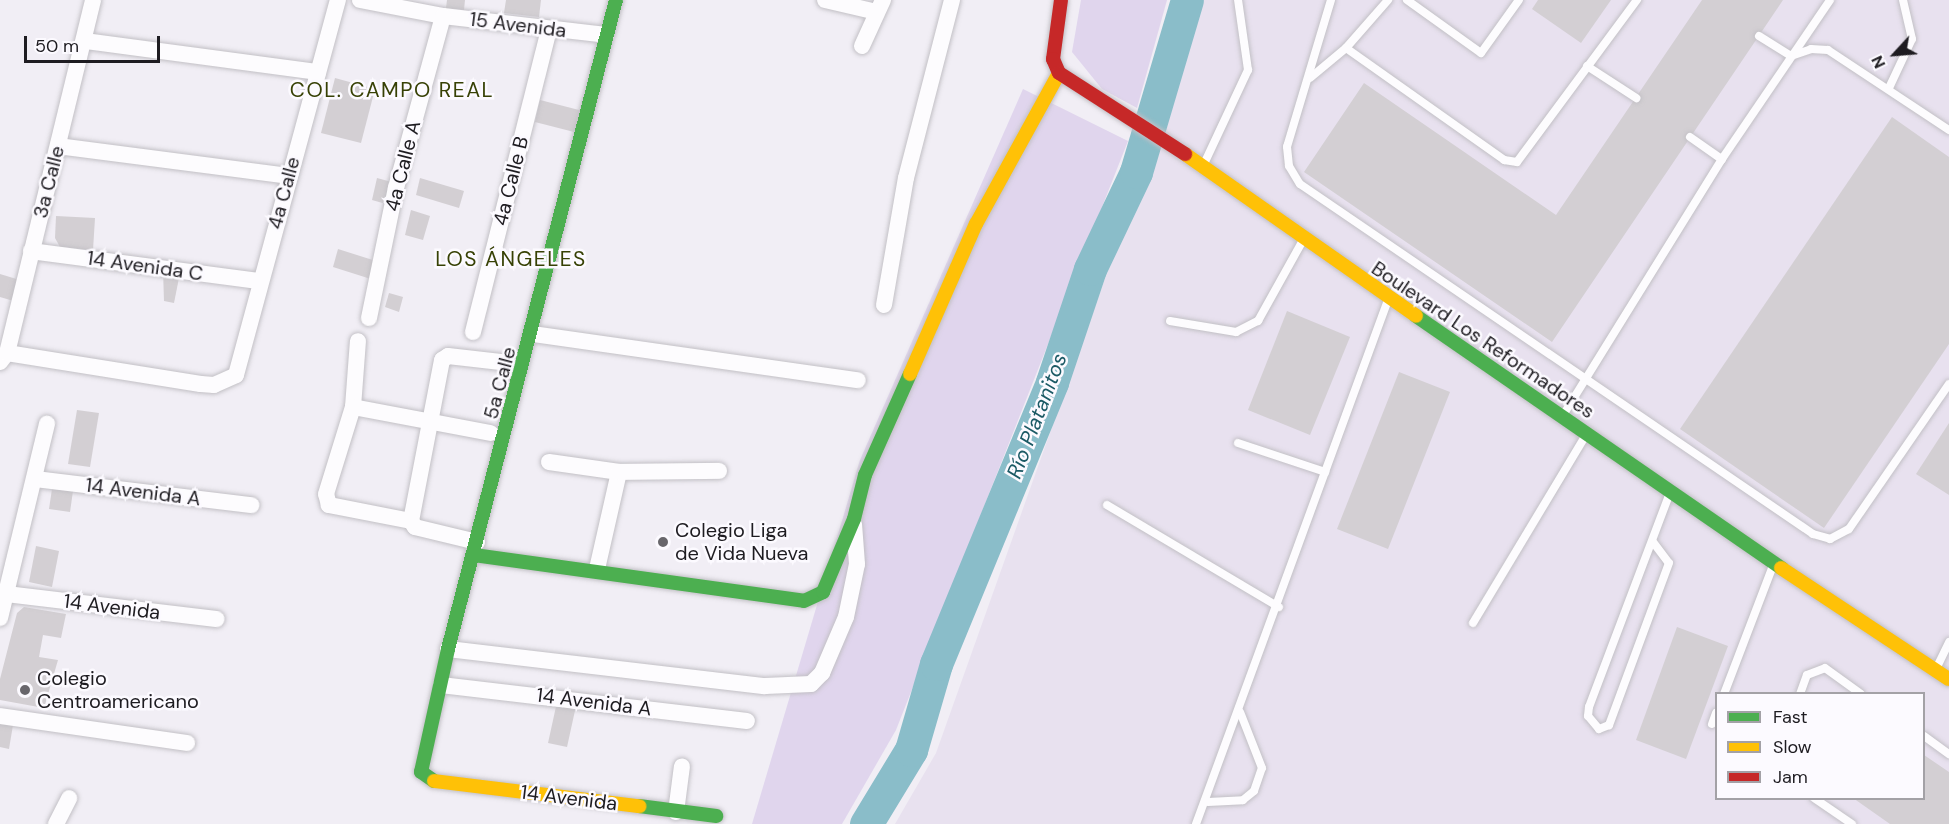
<!DOCTYPE html>
<html>
<head>
<meta charset="utf-8">
<style>
  body { margin:0 }
  #map { position:relative; width:1949px; height:824px; overflow:hidden; background:#f1eef5; font-family:"DM Sans",sans-serif }
  div>[style] { position:absolute }
  [style*='--x'] { left:calc(var(--x)*1px); top:calc(var(--y)*1px); width:calc(var(--w)*1px); rotate:calc(var(--a)*1deg) }
  .built>* { inset:0; background:#e8e1ef }
  .green>* { inset:0; background:#e0d5ed }
  .river>* { height:33px; margin:-16.5px; padding:0 16.5px; transform-origin:16.5px; border-radius:16.5px; background:#8abdc9 }
  .building>* { inset:0; background:#d3cfd3 }
  .roads { filter:drop-shadow(0 0 2px #c2c0c5) drop-shadow(0 0 2px #c2c0c5) }
  .lane>* { height:8px; margin:-4px; padding:0 4px; transform-origin:4px; border-radius:4px; background:#fdfcfe }
  .street>* { height:16px; margin:-8px; padding:0 8px; transform-origin:8px; border-radius:8px; background:#fdfcfe }
  .fast>* { height:14px; margin:-7px; padding:0 7px; transform-origin:7px; border-radius:7px; background:#4caf50 }
  .slow>* { height:14px; margin:-7px; padding:0 7px; transform-origin:7px; border-radius:7px; background:#ffc107 }
  .jam>* { height:14px; margin:-7px; padding:0 7px; transform-origin:7px; border-radius:7px; background:#c62828 }
  .dots>* { width:16px; height:16px; translate:-50% -50%; box-sizing:border-box; border:3px solid #fcfaff; border-radius:50% }
  span { translate:-50% -50%; white-space:nowrap; text-align:center; line-height:1.15; -webkit-text-stroke:5px #fcfaff; paint-order:stroke }
  .street-label { font-size:20px; color:#1e1c21 }
  .poi-label { font-size:20px; color:#1e1c21 }
  .left { translate:0 -50%; text-align:left }
  .neighbourhood-label { font-size:21px; color:#374105; letter-spacing:1.5px }
  .water-label { font-size:21px; color:#1c5a65; font-style:italic }
  .legend { position:absolute; left:1715px; top:692px; width:210px; height:108px; box-sizing:border-box; background:#fcfaff; border:2px solid #a3a1a6; margin:0; padding:8px 10px; list-style:none; font-size:18px; color:#1e1c21 }
  .legend li { display:flex; align-items:center; gap:12px; height:30px }
  .legend b { width:30px; border:2px solid #a3a1a6 }
  .north { position:absolute; left:1865px; top:24px; width:60px; height:60px; -webkit-text-stroke:4px #fcfaff; paint-order:stroke; rotate:244deg; font-size:16px; font-weight:700; line-height:24px; text-align:center; color:#1e1c21 }
  .north::after { content:''; display:block; margin:auto; width:21px; height:27px; background:#1e1c21; clip-path:polygon(50% 0,100% 100%,50% 72%,0 100%) }
  .scale { position:absolute; left:24px; top:36px; width:136px; height:27px; box-sizing:border-box; border:3px solid #1e1c21; border-top:0; padding-left:8px; font-size:18px; line-height:21px; white-space:nowrap; color:#1e1c21; -webkit-text-stroke:4px #fcfaff; paint-order:stroke }
</style>
</head>
<body>
<div id="map">
  <div class="built">
    <i style="clip-path:polygon(evenodd,1197px 0,1949px 0,1949px 824px,895px 824px,936px 753px,1161px 121px,1197px 0,1716px 694px,1924px 694px,1924px 798px,1716px 798px,1716px 694px)"></i>
  </div>
  <div class="green">
    <i style="clip-path:polygon(1081px 0,1167px 0,1137px 108px,1102px 89px,1072px 52px)"></i>
    <i style="clip-path:polygon(1023px 89px,1128px 141px,896px 730px,842px 824px,752px 824px,860px 460px)"></i>
  </div>
  <div class="river">
    <i style="--x:866;--y:824;--w:87;--a:-58.7"></i>
    <i style="--x:911;--y:750;--w:90;--a:-73.8"></i>
    <i style="--x:936;--y:664;--w:305;--a:-67.6"></i>
    <i style="--x:1052;--y:382;--w:119;--a:-71.4"></i>
    <i style="--x:1090;--y:269;--w:107;--a:-64.6"></i>
    <i style="--x:1136;--y:172;--w:179;--a:-73.5"></i>
  </div>
  <div class="building">
    <i style="clip-path:polygon(447px 0,465px 0,464px 10px,446px 8px)"></i>
    <i style="clip-path:polygon(506px 0,541px 0,539px 17px,504px 13px)"></i>
    <i style="clip-path:polygon(1538px 0,1611px 0,1581px 43px,1532px 9px)"></i>
    <i style="clip-path:polygon(1702px 0,1783px 0,1552px 342px,1304px 172px,1364px 83px,1556px 215px)"></i>
    <i style="clip-path:polygon(335px 78px,375px 89px,361px 143px,321px 133px)"></i>
    <i style="clip-path:polygon(540px 100px,583px 111px,578px 133px,535px 122px)"></i>
    <i style="clip-path:polygon(1892px 117px,1949px 157px,1949px 344px,1824px 528px,1680px 429px)"></i>
    <i style="clip-path:polygon(377px 178px,399px 184px,393px 206px,372px 200px)"></i>
    <i style="clip-path:polygon(420px 178px,464px 191px,459px 208px,416px 195px)"></i>
    <i style="clip-path:polygon(411px 210px,430px 216px,423px 240px,405px 235px)"></i>
    <i style="clip-path:polygon(56px 216px,95px 218px,93px 250px,60px 247px,55px 238px)"></i>
    <i style="clip-path:polygon(338px 249px,379px 262px,374px 280px,333px 267px)"></i>
    <i style="clip-path:polygon(163px 270px,180px 273px,174px 303px,164px 301px)"></i>
    <i style="clip-path:polygon(0 274px,23px 281px,17px 302px,0 297px)"></i>
    <i style="clip-path:polygon(389px 293px,403px 297px,399px 312px,385px 307px)"></i>
    <i style="clip-path:polygon(1287px 311px,1350px 337px,1310px 435px,1248px 410px)"></i>
    <i style="clip-path:polygon(1399px 372px,1450px 392px,1388px 549px,1337px 529px)"></i>
    <i style="clip-path:polygon(77px 410px,99px 413px,90px 467px,68px 464px)"></i>
    <i style="clip-path:polygon(1949px 423px,1949px 495px,1916px 474px)"></i>
    <i style="clip-path:polygon(52px 489px,73px 491px,70px 512px,49px 509px)"></i>
    <i style="clip-path:polygon(36px 546px,59px 551px,52px 587px,29px 582px)"></i>
    <i style="clip-path:polygon(24px 607px,66px 614px,61px 638px,43px 635px,39px 657px,58px 660px,44px 708px,0 700px,0 679px,17px 613px)"></i>
    <i style="clip-path:polygon(1677px 627px,1728px 646px,1686px 759px,1636px 740px)"></i>
    <i style="clip-path:polygon(557px 702px,576px 706px,567px 747px,548px 743px)"></i>
    <i style="clip-path:polygon(0 723px,13px 725px,9px 749px,0 747px)"></i>
    <i style="clip-path:polygon(1924px 755px,1949px 772px,1949px 824px,1890px 824px,1853px 798px,1924px 798px)"></i>
  </div>
  <div class="roads">
    <div class="lane">
      <i style="--x:1331;--y:0;--w:153;--a:106.7"></i>
      <i style="--x:1287;--y:147;--w:19;--a:84"></i>
      <i style="--x:1289;--y:166;--w:21;--a:59"></i>
      <i style="--x:1300;--y:184;--w:621;--a:34.3"></i>
      <i style="--x:1813;--y:534;--w:18;--a:16"></i>
      <i style="--x:1830;--y:539;--w:21;--a:-28"></i>
      <i style="--x:1849;--y:529;--w:176;--a:-55.4"></i>
      <i style="--x:1407;--y:0;--w:91;--a:35.6"></i>
      <i style="--x:1481;--y:53;--w:65;--a:-54.4"></i>
      <i style="--x:1759;--y:36;--w:38;--a:32"></i>
      <i style="--x:1791;--y:56;--w:21;--a:-19"></i>
      <i style="--x:1811;--y:49;--w:17;--a:3"></i>
      <i style="--x:1828;--y:50;--w:145;--a:33.5"></i>
      <i style="--x:1346;--y:48;--w:194;--a:35.3"></i>
      <i style="--x:1504;--y:160;--w:13;--a:9"></i>
      <i style="--x:1517;--y:162;--w:202;--a:-53.5"></i>
      <i style="--x:1587;--y:66;--w:59;--a:33.1"></i>
      <i style="--x:1310;--y:78;--w:47;--a:-39.8"></i>
      <i style="--x:1346;--y:48;--w:64;--a:-48.8"></i>
      <i style="--x:1889;--y:88;--w:54;--a:-64.9"></i>
      <i style="--x:1912;--y:39;--w:40;--a:-103"></i>
      <i style="--x:1690;--y:137;--w:39;--a:35"></i>
      <i style="--x:1204;--y:164;--w:104;--a:-64.9"></i>
      <i style="--x:1248;--y:70;--w:71;--a:-98.1"></i>
      <i style="--x:1170;--y:321;--w:67;--a:9.5"></i>
      <i style="--x:1236;--y:332;--w:25;--a:-27"></i>
      <i style="--x:1258;--y:321;--w:93;--a:-60.9"></i>
      <i style="--x:1562;--y:417;--w:304;--a:-58.2"></i>
      <i style="--x:1722;--y:159;--w:192;--a:-55.8"></i>
      <i style="--x:1238;--y:443;--w:92;--a:18.4"></i>
      <i style="--x:1107;--y:505;--w:200;--a:30.7"></i>
      <i style="--x:1653;--y:542;--w:26;--a:53"></i>
      <i style="--x:1669;--y:563;--w:173;--a:110.3"></i>
      <i style="--x:1609;--y:725;--w:11;--a:158"></i>
      <i style="--x:1599;--y:729;--w:17;--a:-130"></i>
      <i style="--x:1588;--y:716;--w:9;--a:-84"></i>
      <i style="--x:1589;--y:707;--w:227;--a:-69.3"></i>
      <i style="--x:1473;--y:623;--w:216;--a:-59"></i>
      <i style="--x:1937;--y:667;--w:28;--a:-64"></i>
      <i style="--x:1724;--y:694;--w:137;--a:-69.1"></i>
      <i style="--x:1800;--y:694;--w:20;--a:-70"></i>
      <i style="--x:1807;--y:675;--w:19;--a:-21"></i>
      <i style="--x:1825;--y:668;--w:44;--a:35.8"></i>
      <i style="--x:1712;--y:724;--w:12;--a:-70"></i>
      <i style="--x:1924;--y:736;--w:31;--a:36"></i>
      <i style="--x:1814;--y:798;--w:46;--a:34.4"></i>
      <i style="--x:1208;--y:802;--w:35;--a:-3"></i>
      <i style="--x:1243;--y:800;--w:14;--a:-39"></i>
      <i style="--x:1254;--y:791;--w:24;--a:-71"></i>
      <i style="--x:1262;--y:768;--w:60;--a:-111.4"></i>
      <i style="--x:1196;--y:824;--w:558;--a:-69.88"></i>
    </div>
    <div class="street">
      <i style="--x:360;--y:0;--w:85;--a:10.9"></i>
      <i style="--x:443;--y:16;--w:164;--a:6.6"></i>
      <i style="--x:825;--y:0;--w:53;--a:13"></i>
      <i style="--x:85;--y:41;--w:235;--a:7.6"></i>
      <i style="--x:862;--y:46;--w:51;--a:-65.5"></i>
      <i style="--x:58;--y:146;--w:232;--a:7.4"></i>
      <i style="--x:31;--y:251;--w:231;--a:7.5"></i>
      <i style="--x:884;--y:305;--w:129;--a:-80.2"></i>
      <i style="--x:906;--y:178;--w:184;--a:-75.5"></i>
      <i style="--x:369;--y:318;--w:133;--a:-78.3"></i>
      <i style="--x:396;--y:188;--w:178;--a:-74.7"></i>
      <i style="--x:473;--y:332;--w:312;--a:-75.9"></i>
      <i style="--x:533;--y:334;--w:328;--a:8.1"></i>
      <i style="--x:7;--y:353;--w:196;--a:9.1"></i>
      <i style="--x:201;--y:384;--w:13;--a:4"></i>
      <i style="--x:214;--y:385;--w:24;--a:-24"></i>
      <i style="--x:236;--y:375;--w:389;--a:-74.8"></i>
      <i style="--x:0;--y:362;--w:11;--a:-52"></i>
      <i style="--x:7;--y:353;--w:363;--a:-76.3"></i>
      <i style="--x:353;--y:407;--w:66;--a:-85.7"></i>
      <i style="--x:549;--y:462;--w:71;--a:8.1"></i>
      <i style="--x:35;--y:479;--w:218;--a:6.9"></i>
      <i style="--x:411;--y:521;--w:164;--a:-79.1"></i>
      <i style="--x:442;--y:360;--w:7;--a:-34"></i>
      <i style="--x:448;--y:356;--w:53;--a:6.5"></i>
      <i style="--x:477;--y:542;--w:64;--a:-166.4"></i>
      <i style="--x:415;--y:527;--w:7;--a:-124"></i>
      <i style="--x:411;--y:521;--w:84;--a:-169"></i>
      <i style="--x:329;--y:505;--w:11;--a:-105"></i>
      <i style="--x:326;--y:494;--w:91;--a:-72.8"></i>
      <i style="--x:353;--y:407;--w:140;--a:10.7"></i>
      <i style="--x:597;--y:569;--w:99;--a:-77.2"></i>
      <i style="--x:619;--y:472;--w:100;--a:-0.6"></i>
      <i style="--x:6;--y:594;--w:212;--a:6.8"></i>
      <i style="--x:0;--y:618;--w:200;--a:-76.4"></i>
      <i style="--x:448;--y:649;--w:319;--a:6.7"></i>
      <i style="--x:765;--y:686;--w:46;--a:-2.5"></i>
      <i style="--x:811;--y:684;--w:16;--a:-45"></i>
      <i style="--x:822;--y:673;--w:61;--a:-66.8"></i>
      <i style="--x:846;--y:617;--w:54;--a:-78.3"></i>
      <i style="--x:857;--y:564;--w:40;--a:-94.3"></i>
      <i style="--x:441;--y:685;--w:308;--a:6.7"></i>
      <i style="--x:0;--y:716;--w:189;--a:8.2"></i>
      <i style="--x:676;--y:812;--w:46;--a:-82.6"></i>
      <i style="--x:56;--y:824;--w:29;--a:-63"></i>
    </div>
    <div class="fast">
      <i style="--x:1416;--y:316;--w:444;--a:34.6"></i>
      <i style="--x:474;--y:555;--w:333;--a:7.9"></i>
      <i style="--x:804;--y:601;--w:21;--a:-25"></i>
      <i style="--x:823;--y:592;--w:79;--a:-67"></i>
      <i style="--x:854;--y:519;--w:45;--a:-76"></i>
      <i style="--x:865;--y:475;--w:111;--a:-66"></i>
      <i style="--x:434;--y:781;--w:16;--a:-145"></i>
      <i style="--x:421;--y:772;--w:126;--a:-77.6"></i>
      <i style="--x:448;--y:649;--w:670;--a:-75.49"></i>
      <i style="--x:639;--y:806;--w:78;--a:7.4"></i>
    </div>
    <div class="slow">
      <i style="--x:1185;--y:154;--w:282;--a:35"></i>
      <i style="--x:910;--y:374;--w:164;--a:-66.3"></i>
      <i style="--x:976;--y:224;--w:172;--a:-61.2"></i>
      <i style="--x:1781;--y:568;--w:201;--a:33.5"></i>
      <i style="--x:434;--y:781;--w:207;--a:7"></i>
    </div>
    <div class="jam">
      <i style="--x:1061;--y:0;--w:60;--a:97.7"></i>
      <i style="--x:1053;--y:59;--w:15;--a:67"></i>
      <i style="--x:1059;--y:73;--w:150;--a:32.7"></i>
    </div>
  </div>
  <div class="dots">
    <i style="left:663px;top:542px;background:#68666b"></i>
    <i style="left:25px;top:690px;background:#68666b"></i>
  </div>
  <div class="street-label">
    <span style="left:518px;top:25px;rotate:7deg">15 Avenida</span>
    <span style="left:403px;top:166px;rotate:-76deg">4a Calle A</span>
    <span style="left:511px;top:181px;rotate:-76deg">4a Calle B</span>
    <span style="left:49px;top:182px;rotate:-76deg">3a Calle</span>
    <span style="left:284px;top:193px;rotate:-75deg">4a Calle</span>
    <span style="left:145px;top:266px;rotate:8deg">14 Avenida C</span>
    <span style="left:1483px;top:340px;rotate:34deg">Boulevard Los Reformadores</span>
    <span style="left:500px;top:383px;rotate:-75deg">5a Calle</span>
    <span style="left:143px;top:492px;rotate:7deg">14 Avenida A</span>
    <span style="left:112px;top:607px;rotate:7deg">14 Avenida</span>
    <span style="left:594px;top:702px;rotate:7deg">14 Avenida A</span>
    <span style="left:569px;top:798px;rotate:7deg">14 Avenida</span>
  </div>
  <div class="poi-label">
    <span class="left" style="left:675px;top:542px">Colegio Liga<br>de Vida Nueva</span>
    <span class="left" style="left:37px;top:690px">Colegio<br>Centroamericano</span>
  </div>
  <div class="neighbourhood-label">
    <span style="left:392px;top:90px">COL. CAMPO REAL</span>
    <span style="left:511px;top:259px">LOS ÁNGELES</span>
  </div>
  <div class="water-label">
    <span style="left:1037px;top:416px;rotate:-69deg">Río Platanitos</span>
  </div>
  <ul class="legend">
  <li><b style="height:8px;background:#4caf50"></b>Fast</li>
  <li><b style="height:8px;background:#ffc107"></b>Slow</li>
  <li><b style="height:8px;background:#c62828"></b>Jam</li>
  </ul>
  <div class="north">N</div>
  <div class="scale">50 m</div>
</div>
</body>
</html>
